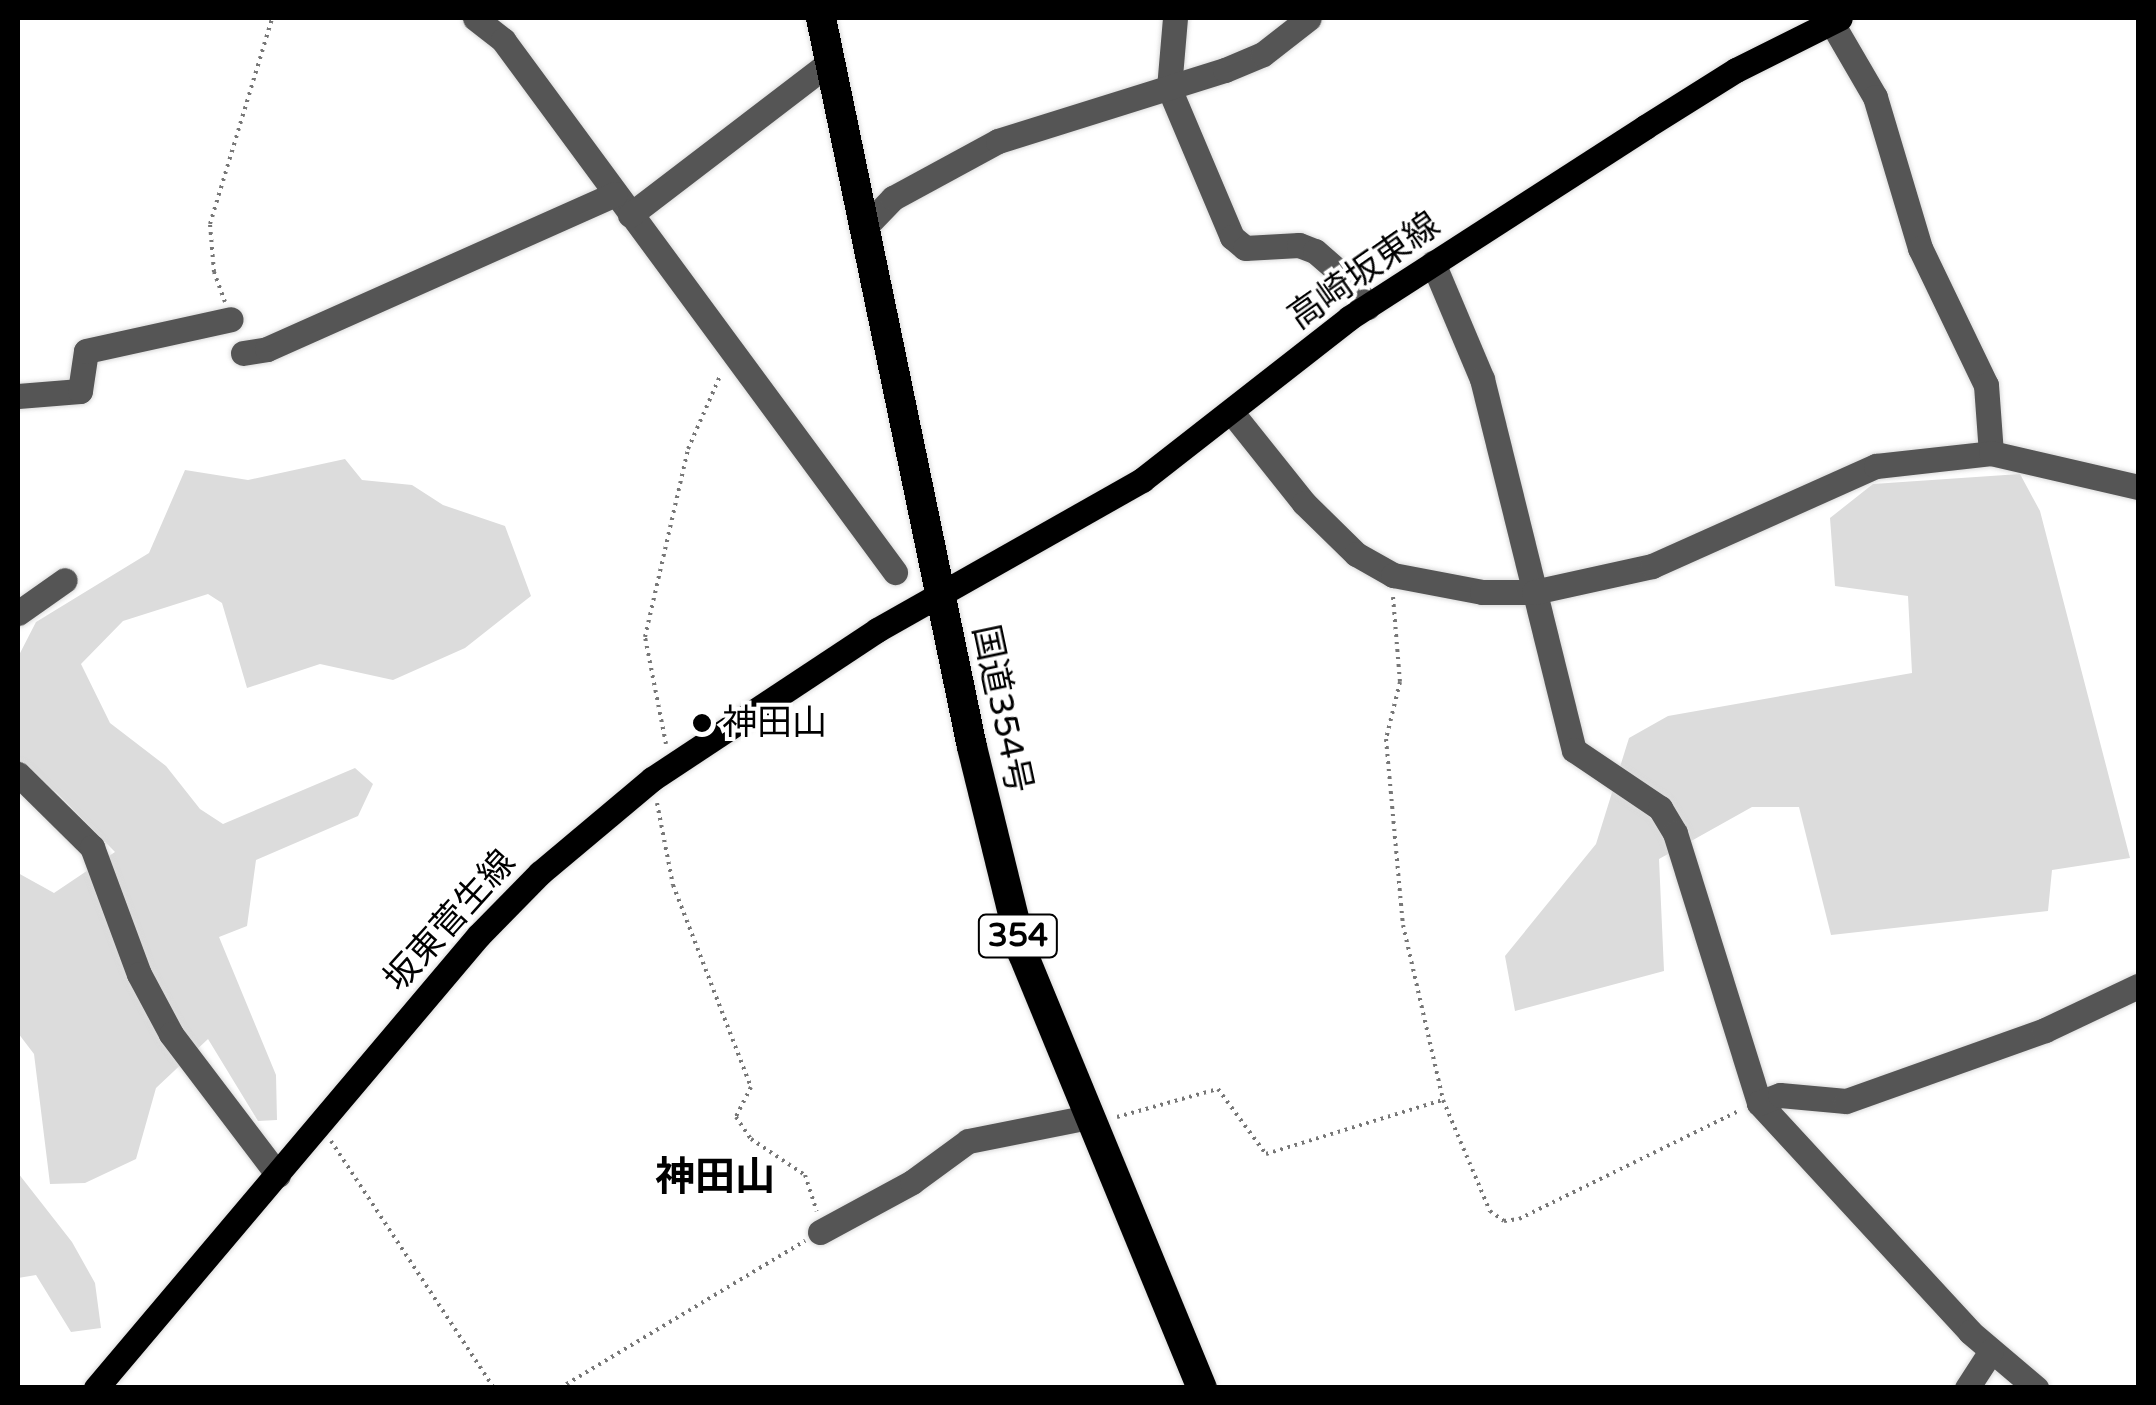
<!DOCTYPE html>
<html>
<head>
<meta charset="utf-8">
<style>
  body { margin:0 }
  #map { position:relative; width:2156px; height:1405px; overflow:hidden; background:#fff; font-family:"Varela Round","Noto Sans JP",sans-serif }
  div>[style] { position:absolute }
  [style*='--x'] { left:calc(var(--x)*1px); top:calc(var(--y)*1px); width:calc(var(--w)*1px); rotate:calc(var(--a)*1deg) }
  .green>* { inset:0; background:#dcdcdc }
  .path>* { height:4px; margin-top:-2px; transform-origin:0; background:repeating-linear-gradient(90deg,#777 0 2.5px,transparent 0 7.5px) }
  .roads { filter:drop-shadow(0 0 2px #dbdbdb) drop-shadow(0 0 2px #dbdbdb) }
  .minor>* { height:25px; margin:-12.5px; padding:0 12.5px; transform-origin:12.5px; border-radius:12.5px; background:#555 }
  .major>* { height:25px; margin:-12.5px; padding:0 12.5px; transform-origin:12.5px; border-radius:12.5px; background:#000 }
  .highway>* { height:30px; margin:-15px; padding:0 15px; transform-origin:15px; border-radius:15px; background:#000 }
  .dots>* { width:28px; height:28px; translate:-50% -50%; box-sizing:border-box; border:5px solid #fff; border-radius:50% }
  span { translate:-50% -50%; white-space:nowrap; text-align:center; line-height:1.15; -webkit-text-stroke:8px #fff; paint-order:stroke }
  .shield-label span { padding:2px 8px; background:#fff; border:2px solid; border-radius:8px; -webkit-text-stroke-width:0 }
  .shield-label { font-size:32px; color:#000; font-weight:700 }
  .street-label { font-size:35px; color:#000 }
  .poi-label { font-size:35px; color:#000 }
  .left { translate:0 -50%; text-align:left }
  .quarter-label { font-size:40px; color:#000; font-weight:700 }
  .frame { position:absolute; inset:0; border:20px solid #000; pointer-events:none }
</style>
</head>
<body>
<div id="map">
  <div class="green">
    <i style="clip-path:polygon(345px 459px,362px 480px,412px 485px,443px 505px,505px 526px,531px 596px,465px 648px,393px 680px,320px 664px,247px 688px,222px 603px,208px 594px,123px 621px,81px 664px,110px 723px,166px 766px,200px 809px,223px 824px,355px 768px,373px 784px,358px 816px,256px 860px,247px 926px,219px 937px,276px 1075px,277px 1120px,258px 1121px,208px 1039px,156px 1088px,136px 1159px,85px 1183px,50px 1184px,34px 1054px,18px 1033px,18px 873px,54px 893px,115px 852px,57px 793px,36px 778px,18px 782px,18px 657px,36px 622px,149px 553px,185px 470px,248px 480px)"></i>
    <i style="clip-path:polygon(2020px 474px,2040px 511px,2130px 858px,2052px 870px,2048px 911px,1831px 935px,1799px 807px,1752px 807px,1659px 859px,1664px 971px,1515px 1011px,1505px 956px,1596px 844px,1629px 738px,1668px 716px,1912px 673px,1908px 596px,1835px 586px,1830px 518px,1873px 484px)"></i>
    <i style="clip-path:polygon(18px 1173px,72px 1242px,95px 1283px,101px 1328px,71px 1332px,36px 1275px,18px 1278px)"></i>
  </div>
  <div class="path">
    <i style="--x:225;--y:302;--w:32;--a:-110"></i>
    <i style="--x:214;--y:272;--w:48;--a:-94.8"></i>
    <i style="--x:210;--y:224;--w:215;--a:-73.2"></i>
    <i style="--x:1393;--y:597;--w:85;--a:85.3"></i>
    <i style="--x:1400;--y:682;--w:59;--a:103.8"></i>
    <i style="--x:1386;--y:739;--w:187;--a:84.8"></i>
    <i style="--x:1403;--y:925;--w:180;--a:77.1"></i>
    <i style="--x:1443;--y:1100;--w:121;--a:67.1"></i>
    <i style="--x:1490;--y:1211;--w:17;--a:36"></i>
    <i style="--x:1504;--y:1221;--w:15;--a:-8"></i>
    <i style="--x:1519;--y:1219;--w:247;--a:-26.2"></i>
    <i style="--x:666;--y:744;--w:109;--a:-101.1"></i>
    <i style="--x:645;--y:637;--w:193;--a:-77.1"></i>
    <i style="--x:688;--y:449;--w:82;--a:-66.3"></i>
    <i style="--x:657;--y:803;--w:84;--a:79"></i>
    <i style="--x:673;--y:885;--w:217;--a:68.9"></i>
    <i style="--x:751;--y:1087;--w:34;--a:117"></i>
    <i style="--x:736;--y:1117;--w:27;--a:56"></i>
    <i style="--x:751;--y:1139;--w:65;--a:33.7"></i>
    <i style="--x:805;--y:1175;--w:38;--a:72"></i>
    <i style="--x:1117;--y:1117;--w:105;--a:-15.5"></i>
    <i style="--x:1218;--y:1089;--w:81;--a:53.6"></i>
    <i style="--x:1266;--y:1154;--w:185;--a:-17"></i>
    <i style="--x:331;--y:1141;--w:296;--a:56.6"></i>
    <i style="--x:560;--y:1388;--w:286;--a:-31"></i>
  </div>
  <div class="roads">
    <div class="minor">
      <i style="--x:475;--y:18;--w:36;--a:38"></i>
      <i style="--x:503;--y:40;--w:661;--a:53.62"></i>
      <i style="--x:1175;--y:18;--w:70;--a:94.9"></i>
      <i style="--x:1169;--y:88;--w:162;--a:67.1"></i>
      <i style="--x:1232;--y:237;--w:17;--a:40"></i>
      <i style="--x:1245;--y:248;--w:54;--a:-3.2"></i>
      <i style="--x:1299;--y:245;--w:17;--a:21"></i>
      <i style="--x:1315;--y:251;--w:52;--a:41.1"></i>
      <i style="--x:1354;--y:285;--w:26;--a:59"></i>
      <i style="--x:1829;--y:18;--w:91;--a:59.8"></i>
      <i style="--x:1875;--y:97;--w:158;--a:73.4"></i>
      <i style="--x:1920;--y:248;--w:152;--a:64.3"></i>
      <i style="--x:1986;--y:385;--w:68;--a:85.8"></i>
      <i style="--x:630;--y:215;--w:252;--a:-37.4"></i>
      <i style="--x:864;--y:228;--w:42;--a:-46"></i>
      <i style="--x:893;--y:198;--w:119;--a:-28.5"></i>
      <i style="--x:998;--y:141;--w:238;--a:-17.4"></i>
      <i style="--x:1225;--y:70;--w:41;--a:-22.8"></i>
      <i style="--x:1263;--y:54;--w:58;--a:-38"></i>
      <i style="--x:1433;--y:263;--w:126;--a:67.1"></i>
      <i style="--x:1482;--y:379;--w:382;--a:76.1"></i>
      <i style="--x:1574;--y:750;--w:104;--a:34"></i>
      <i style="--x:1660;--y:808;--w:29;--a:59"></i>
      <i style="--x:1675;--y:833;--w:283;--a:72.7"></i>
      <i style="--x:1759;--y:1103;--w:311;--a:47.3"></i>
      <i style="--x:1970;--y:1332;--w:87;--a:40.3"></i>
      <i style="--x:243;--y:353;--w:24;--a:-9"></i>
      <i style="--x:267;--y:349;--w:381;--a:-24"></i>
      <i style="--x:18;--y:396;--w:62;--a:-4.6"></i>
      <i style="--x:80;--y:391;--w:40;--a:-81.5"></i>
      <i style="--x:86;--y:351;--w:148;--a:-12.4"></i>
      <i style="--x:1233;--y:414;--w:114;--a:51.4"></i>
      <i style="--x:1304;--y:503;--w:73;--a:44.4"></i>
      <i style="--x:1356;--y:554;--w:43;--a:29.6"></i>
      <i style="--x:1393;--y:575;--w:91;--a:10.8"></i>
      <i style="--x:1482;--y:592;--w:52;--a:0"></i>
      <i style="--x:1534;--y:592;--w:121;--a:-12.4"></i>
      <i style="--x:1652;--y:566;--w:245;--a:-24.1"></i>
      <i style="--x:1876;--y:466;--w:116;--a:-6.4"></i>
      <i style="--x:1991;--y:453;--w:151;--a:13"></i>
      <i style="--x:18;--y:613;--w:57;--a:-35.1"></i>
      <i style="--x:18;--y:774;--w:104;--a:44.6"></i>
      <i style="--x:92;--y:847;--w:135;--a:69.7"></i>
      <i style="--x:139;--y:974;--w:68;--a:61.9"></i>
      <i style="--x:171;--y:1034;--w:177;--a:52.8"></i>
      <i style="--x:1759;--y:1103;--w:22;--a:-21"></i>
      <i style="--x:1780;--y:1095;--w:66;--a:5.2"></i>
      <i style="--x:1846;--y:1101;--w:211;--a:-19.6"></i>
      <i style="--x:2045;--y:1030;--w:103;--a:-25.3"></i>
      <i style="--x:820;--y:1232;--w:105;--a:-28.5"></i>
      <i style="--x:912;--y:1182;--w:69;--a:-36.2"></i>
      <i style="--x:968;--y:1141;--w:122;--a:-11.3"></i>
      <i style="--x:1967;--y:1388;--w:44;--a:-57"></i>
    </div>
    <div class="major">
      <i style="--x:96;--y:1388;--w:593;--a:-49.79"></i>
      <i style="--x:479;--y:935;--w:87;--a:-45.5"></i>
      <i style="--x:540;--y:873;--w:146;--a:-40"></i>
      <i style="--x:652;--y:779;--w:270;--a:-33.5"></i>
      <i style="--x:877;--y:630;--w:305;--a:-29.5"></i>
      <i style="--x:1142;--y:480;--w:263;--a:-38"></i>
      <i style="--x:1349;--y:318;--w:352;--a:-32.8"></i>
      <i style="--x:1645;--y:127;--w:107;--a:-32.1"></i>
      <i style="--x:1736;--y:70;--w:116;--a:-26.6"></i>
    </div>
    <div class="highway">
      <i style="--x:821;--y:18;--w:744;--a:78.3"></i>
      <i style="--x:972;--y:747;--w:213;--a:76.2"></i>
      <i style="--x:1023;--y:954;--w:469;--a:67.6"></i>
    </div>
  </div>
  <div class="dots">
    <i style="left:702px;top:723px;background:#000"></i>
  </div>
  <div class="shield-label">
    <span style="left:1018px;top:936px">354</span>
  </div>
  <div class="street-label">
    <span style="left:1364px;top:271px;rotate:-35deg">高崎坂東線</span>
    <span style="left:1002px;top:709px;rotate:78deg">国道354号</span>
    <span style="left:450px;top:921px;rotate:-48deg">坂東菅生線</span>
  </div>
  <div class="poi-label">
    <span class="left" style="left:722px;top:723px">神田山</span>
  </div>
  <div class="quarter-label">
    <span style="left:715px;top:1177px">神田山</span>
  </div>
  <div class="frame"></div>
</div>
</body>
</html>
